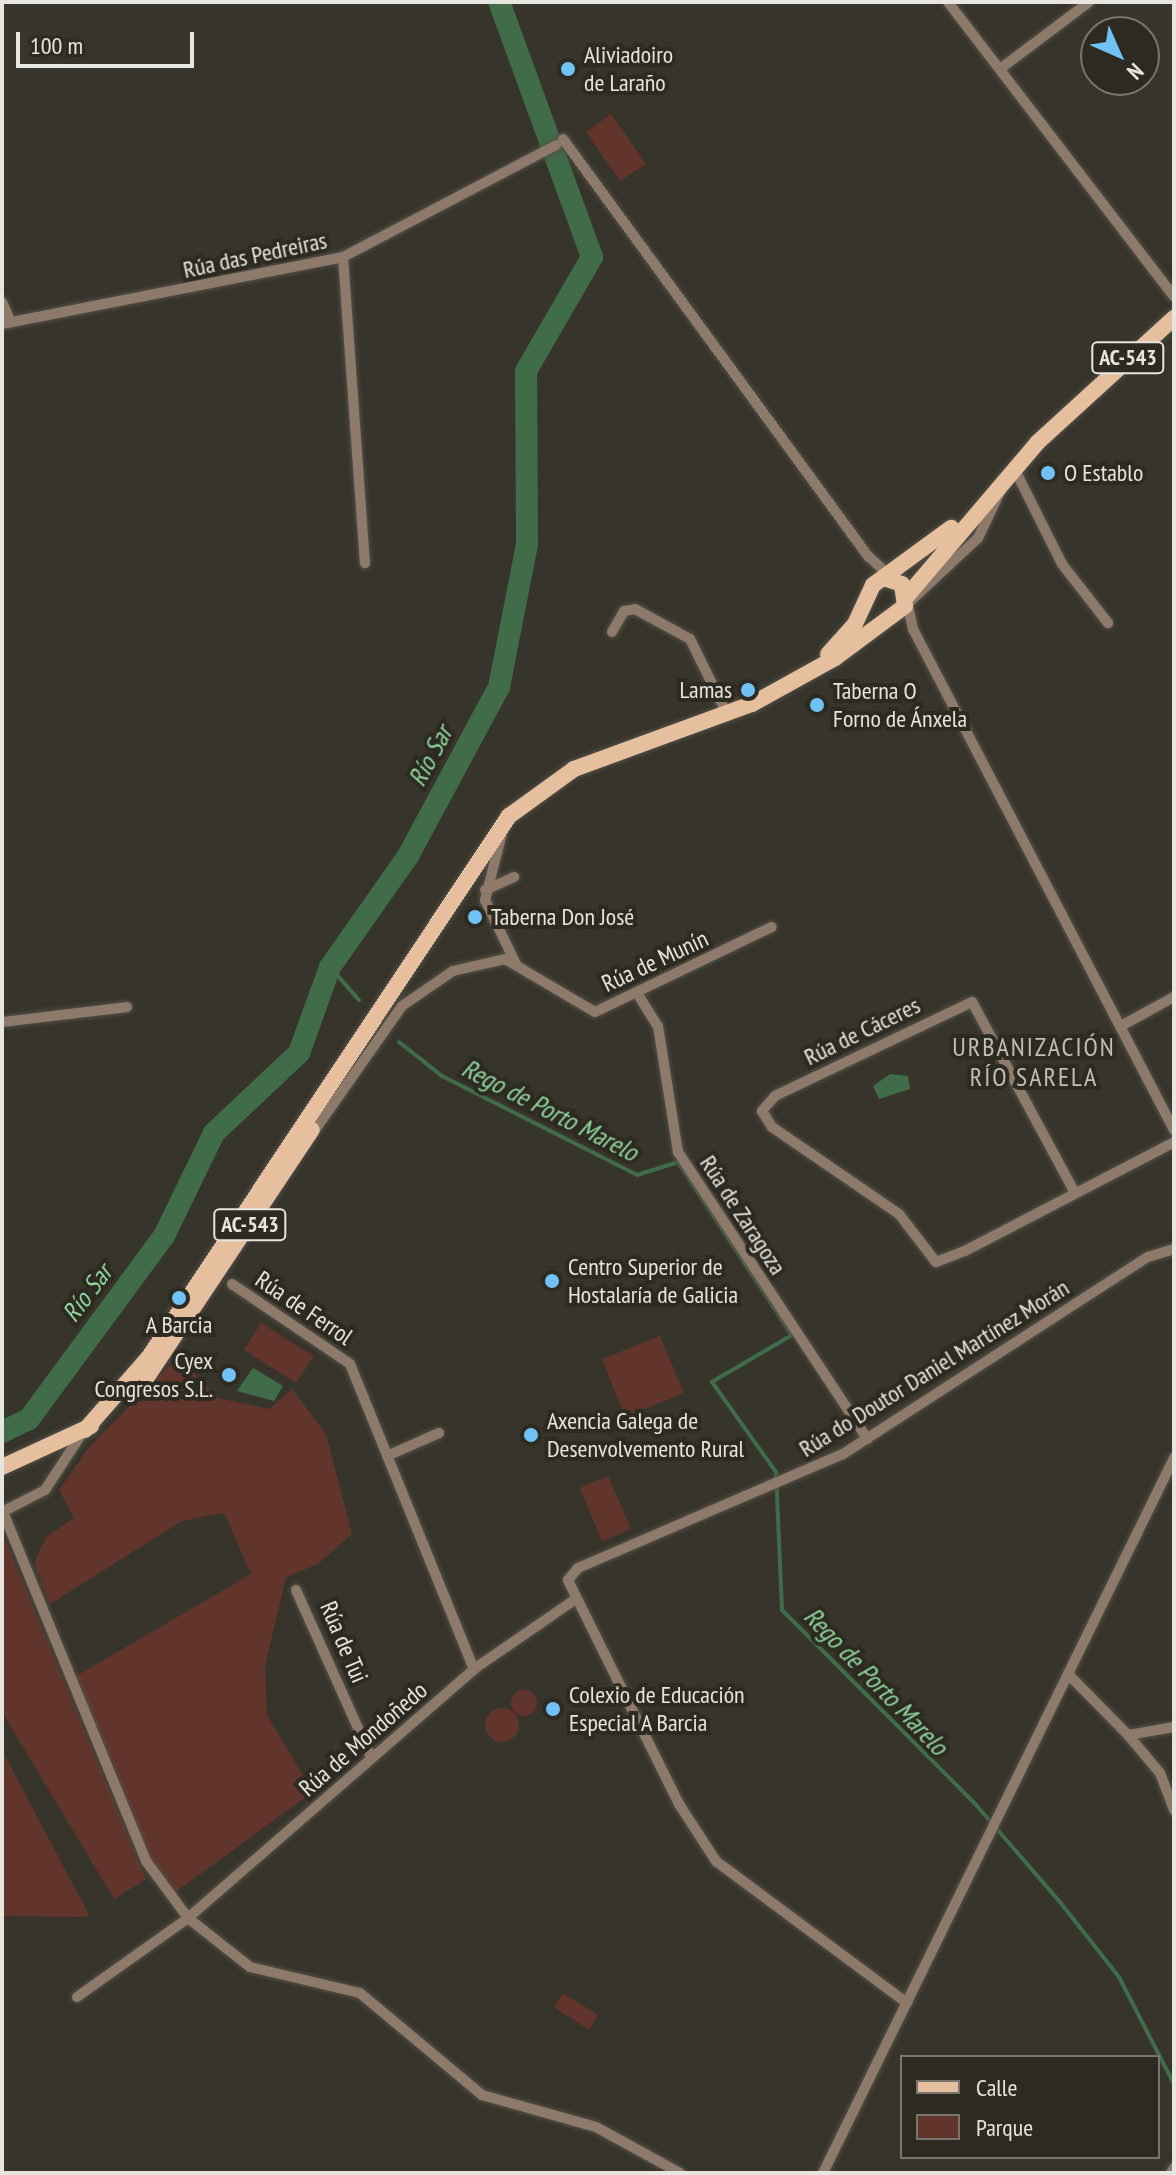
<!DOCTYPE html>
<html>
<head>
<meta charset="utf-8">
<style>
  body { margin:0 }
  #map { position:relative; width:1176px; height:2175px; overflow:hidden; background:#37342b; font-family:"PT Sans Narrow",sans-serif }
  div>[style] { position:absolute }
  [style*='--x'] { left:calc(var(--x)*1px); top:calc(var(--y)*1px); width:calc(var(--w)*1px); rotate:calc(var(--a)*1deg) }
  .green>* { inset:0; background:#61352c }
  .round { border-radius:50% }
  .water>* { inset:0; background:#406c49 }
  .stream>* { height:4px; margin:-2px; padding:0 2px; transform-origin:2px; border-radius:2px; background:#406c49 }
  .river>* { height:22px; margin:-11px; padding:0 11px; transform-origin:11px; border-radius:11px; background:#406c49 }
  .roads { filter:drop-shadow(0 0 2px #535048) drop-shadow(0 0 2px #535048) }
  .street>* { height:10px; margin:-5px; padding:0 5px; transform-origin:5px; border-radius:5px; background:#8d7a6a }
  .primary>* { height:16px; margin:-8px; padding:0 8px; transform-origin:8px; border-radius:8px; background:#e6bf9e }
  .dots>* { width:22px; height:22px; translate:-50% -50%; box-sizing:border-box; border:4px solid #2d2a21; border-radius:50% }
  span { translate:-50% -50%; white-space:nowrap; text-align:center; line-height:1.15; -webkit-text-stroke:8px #2d2a21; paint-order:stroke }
  .shield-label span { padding:2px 6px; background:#2d2a21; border:2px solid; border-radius:6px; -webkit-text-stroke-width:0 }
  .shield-label { font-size:22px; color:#e7e5df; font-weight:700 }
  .poi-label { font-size:24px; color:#e7e5df }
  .left { translate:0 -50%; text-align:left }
  .right { translate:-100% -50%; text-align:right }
  .street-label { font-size:24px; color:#e7e5df }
  .water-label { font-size:26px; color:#8ed39c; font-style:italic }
  .neighbourhood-label { font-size:26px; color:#c2beb2; letter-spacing:2px }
  .frame { position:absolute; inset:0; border:4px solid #e7e5df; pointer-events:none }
  .legend { position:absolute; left:900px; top:2055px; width:260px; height:104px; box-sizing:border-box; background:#2d2a21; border:2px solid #77756d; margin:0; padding:10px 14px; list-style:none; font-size:24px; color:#e7e5df }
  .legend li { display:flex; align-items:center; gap:16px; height:40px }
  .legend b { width:40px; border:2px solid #77756d }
  .north { position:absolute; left:1080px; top:16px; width:80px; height:80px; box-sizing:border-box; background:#2d2a21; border:2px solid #77756d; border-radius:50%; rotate:135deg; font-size:22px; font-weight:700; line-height:32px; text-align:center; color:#e7e5df }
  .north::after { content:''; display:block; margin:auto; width:28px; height:36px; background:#70c2f4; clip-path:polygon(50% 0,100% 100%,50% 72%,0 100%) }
  .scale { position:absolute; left:16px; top:32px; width:178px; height:36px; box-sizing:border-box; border:4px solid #e7e5df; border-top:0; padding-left:10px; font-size:24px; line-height:28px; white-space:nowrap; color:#e7e5df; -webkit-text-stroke:6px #2d2a21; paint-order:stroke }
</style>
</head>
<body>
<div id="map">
  <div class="green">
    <i style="clip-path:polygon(611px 114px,646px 164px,620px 181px,586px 132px)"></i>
    <i style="clip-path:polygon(261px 1323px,314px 1356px,296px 1383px,244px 1350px)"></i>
    <i style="clip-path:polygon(660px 1336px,684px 1393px,625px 1417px,602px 1359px)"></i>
    <i style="clip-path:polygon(178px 1357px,218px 1398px,269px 1409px,292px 1389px,326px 1434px,352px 1534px,318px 1564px,286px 1577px,265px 1666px,267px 1715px,313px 1792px,174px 1893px,151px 1860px,76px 1676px,251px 1574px,224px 1513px,182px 1521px,50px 1604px,34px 1563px,46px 1537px,74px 1518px,59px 1490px,90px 1446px)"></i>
    <i style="clip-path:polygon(608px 1476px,631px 1529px,602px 1541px,580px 1488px)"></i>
    <i style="clip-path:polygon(2px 1532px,146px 1879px,114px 1899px,2px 1712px)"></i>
    <i class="round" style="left:511px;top:1690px;width:26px;height:26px"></i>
    <i class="round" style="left:485px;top:1708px;width:34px;height:34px"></i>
    <i style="clip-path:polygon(2px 1750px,89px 1915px,85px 1917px,2px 1916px)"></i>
    <i style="clip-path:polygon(563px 1993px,598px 2015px,589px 2030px,554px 2007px)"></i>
  </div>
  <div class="water">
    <i style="clip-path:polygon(890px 1074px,908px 1076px,910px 1089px,879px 1099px,873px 1086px)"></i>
    <i style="clip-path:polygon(253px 1368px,283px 1386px,274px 1401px,237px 1391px)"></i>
  </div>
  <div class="stream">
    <i style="--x:330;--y:967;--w:44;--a:48.7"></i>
    <i style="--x:399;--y:1042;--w:55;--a:38.3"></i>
    <i style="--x:442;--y:1076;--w:219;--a:26.9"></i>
    <i style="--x:637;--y:1175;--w:43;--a:-17.6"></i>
    <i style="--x:678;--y:1162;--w:207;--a:56.6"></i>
    <i style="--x:792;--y:1335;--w:93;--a:149.6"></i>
    <i style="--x:712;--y:1382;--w:110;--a:54.6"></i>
    <i style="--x:776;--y:1472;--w:138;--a:87.5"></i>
    <i style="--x:782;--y:1610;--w:276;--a:45.1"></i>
    <i style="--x:977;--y:1806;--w:127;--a:49.2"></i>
    <i style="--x:1060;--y:1902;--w:95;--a:51.8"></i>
    <i style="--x:1119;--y:1977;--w:120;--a:62.8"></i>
  </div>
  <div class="river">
    <i style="--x:2;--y:1432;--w:30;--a:-26"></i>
    <i style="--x:29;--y:1419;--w:227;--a:-53.6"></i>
    <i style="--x:164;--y:1236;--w:114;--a:-64.1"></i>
    <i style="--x:214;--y:1133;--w:117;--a:-43.3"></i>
    <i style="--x:299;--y:1053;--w:91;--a:-70.2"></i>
    <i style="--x:330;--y:967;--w:136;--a:-54.9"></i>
    <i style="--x:408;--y:856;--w:192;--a:-61.7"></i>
    <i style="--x:499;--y:687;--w:146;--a:-78.9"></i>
    <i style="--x:527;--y:544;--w:173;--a:-90.3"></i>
    <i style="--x:526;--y:371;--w:132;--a:-59.9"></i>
    <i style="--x:592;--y:257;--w:271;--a:-110"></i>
  </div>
  <div class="roads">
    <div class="street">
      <i style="--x:948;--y:2;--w:371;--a:52.5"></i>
      <i style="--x:1000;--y:69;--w:111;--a:-37"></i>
      <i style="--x:563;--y:139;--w:517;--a:53.82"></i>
      <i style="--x:868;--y:556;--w:30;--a:42"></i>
      <i style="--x:343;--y:257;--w:307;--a:85.9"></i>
      <i style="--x:2;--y:302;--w:22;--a:66"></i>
      <i style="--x:2;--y:324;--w:348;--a:-11.1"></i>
      <i style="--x:343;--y:257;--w:241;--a:-27.7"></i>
      <i style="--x:1014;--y:468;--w:107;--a:63.4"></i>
      <i style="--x:1062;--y:564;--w:75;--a:52.1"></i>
      <i style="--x:907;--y:601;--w:29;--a:78"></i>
      <i style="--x:913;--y:629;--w:565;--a:62.48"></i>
      <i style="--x:904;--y:607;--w:101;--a:-43"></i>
      <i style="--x:978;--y:538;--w:55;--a:-64.4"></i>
      <i style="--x:612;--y:632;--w:24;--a:-60"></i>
      <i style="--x:624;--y:611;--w:11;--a:-10"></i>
      <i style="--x:635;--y:609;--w:63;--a:28.6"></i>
      <i style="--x:690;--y:639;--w:84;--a:63.7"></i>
      <i style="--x:502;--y:833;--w:69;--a:104.2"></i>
      <i style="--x:485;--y:900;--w:71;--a:64.2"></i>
      <i style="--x:485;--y:890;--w:32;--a:-24"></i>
      <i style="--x:637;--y:993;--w:39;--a:58"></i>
      <i style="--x:658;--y:1026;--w:128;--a:81"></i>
      <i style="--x:678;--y:1152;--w:344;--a:56.6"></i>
      <i style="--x:2;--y:1022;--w:126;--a:-6.8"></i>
      <i style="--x:1121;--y:1026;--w:60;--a:-28.7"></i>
      <i style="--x:312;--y:1134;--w:156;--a:-54.9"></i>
      <i style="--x:402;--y:1006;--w:62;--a:-34.5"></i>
      <i style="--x:453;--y:971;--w:53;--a:-13"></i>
      <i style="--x:505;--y:959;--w:104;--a:30.5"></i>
      <i style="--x:595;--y:1012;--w:196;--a:-25.7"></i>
      <i style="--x:1075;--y:1193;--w:217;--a:-118.3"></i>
      <i style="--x:972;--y:1002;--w:218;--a:154.5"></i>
      <i style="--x:775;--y:1096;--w:20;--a:131"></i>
      <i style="--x:762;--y:1111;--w:19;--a:58"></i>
      <i style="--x:772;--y:1127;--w:154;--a:34.4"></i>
      <i style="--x:899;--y:1214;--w:61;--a:52.4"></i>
      <i style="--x:936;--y:1262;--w:31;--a:-21"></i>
      <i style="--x:965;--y:1251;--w:236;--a:-27.5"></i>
      <i style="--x:232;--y:1284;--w:143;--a:34.1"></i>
      <i style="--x:350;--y:1364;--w:329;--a:67.9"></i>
      <i style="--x:387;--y:1456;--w:57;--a:-23.9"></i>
      <i style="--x:2;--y:1512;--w:48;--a:-27.1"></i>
      <i style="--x:45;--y:1490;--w:69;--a:-56.8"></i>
      <i style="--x:3;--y:1512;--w:377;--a:67.7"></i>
      <i style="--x:146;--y:1861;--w:71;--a:53.6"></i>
      <i style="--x:188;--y:1918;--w:379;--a:-41"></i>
      <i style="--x:474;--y:1669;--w:120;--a:-34.5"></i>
      <i style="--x:296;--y:1590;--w:183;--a:65.8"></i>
      <i style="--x:1068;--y:1674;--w:86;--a:45.5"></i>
      <i style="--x:1174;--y:1727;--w:47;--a:170.1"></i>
      <i style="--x:1128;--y:1735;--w:50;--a:49.9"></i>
      <i style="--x:1160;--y:1773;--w:40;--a:69"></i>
      <i style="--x:77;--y:1997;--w:136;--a:-35.4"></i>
      <i style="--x:188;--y:1918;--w:79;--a:38.3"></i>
      <i style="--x:250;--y:1967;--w:113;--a:13.3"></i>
      <i style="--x:360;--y:1993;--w:159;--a:39.9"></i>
      <i style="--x:482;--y:2095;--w:118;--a:15.7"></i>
      <i style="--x:596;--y:2127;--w:96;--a:28.7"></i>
      <i style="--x:907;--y:2003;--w:238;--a:-143.4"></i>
      <i style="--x:716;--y:1861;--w:68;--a:-123"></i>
      <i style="--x:679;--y:1804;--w:250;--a:-116.4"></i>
      <i style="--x:568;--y:1580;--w:16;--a:-50"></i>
      <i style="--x:578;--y:1568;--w:288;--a:-23.3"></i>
      <i style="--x:843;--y:1454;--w:363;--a:-32.9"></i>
      <i style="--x:1148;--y:1257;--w:27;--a:-17"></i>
      <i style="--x:823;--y:2173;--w:797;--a:-63.85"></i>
      <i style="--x:1171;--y:2173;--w:6;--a:-59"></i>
    </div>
    <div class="primary">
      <i style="--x:907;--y:596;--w:202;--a:-49.6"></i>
      <i style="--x:1038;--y:442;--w:184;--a:-42.4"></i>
      <i style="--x:828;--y:654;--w:40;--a:-48"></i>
      <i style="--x:855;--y:624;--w:43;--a:-65.2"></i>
      <i style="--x:873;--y:585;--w:97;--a:-36.2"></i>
      <i style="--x:147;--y:1377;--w:297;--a:-56.3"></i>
      <i style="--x:85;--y:1430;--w:97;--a:-48.8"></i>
      <i style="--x:149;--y:1357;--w:650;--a:-56.36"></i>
      <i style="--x:509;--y:816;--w:80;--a:-35.9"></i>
      <i style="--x:574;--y:769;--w:189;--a:-20.1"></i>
      <i style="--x:752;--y:704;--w:95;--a:-29"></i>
      <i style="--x:835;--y:658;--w:87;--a:-36.6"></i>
      <i style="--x:905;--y:606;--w:22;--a:-98"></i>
      <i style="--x:902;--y:584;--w:20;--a:-162"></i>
      <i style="--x:2;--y:1467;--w:98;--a:-24.7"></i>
    </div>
  </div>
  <div class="dots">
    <i style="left:568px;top:69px;background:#70c2f4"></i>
    <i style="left:1048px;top:473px;background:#70c2f4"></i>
    <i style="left:748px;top:690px;background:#70c2f4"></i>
    <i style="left:817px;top:705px;background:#70c2f4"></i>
    <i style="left:475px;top:917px;background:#70c2f4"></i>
    <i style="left:552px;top:1281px;background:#70c2f4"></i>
    <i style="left:179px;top:1298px;background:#70c2f4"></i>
    <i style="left:229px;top:1375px;background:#70c2f4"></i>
    <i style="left:531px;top:1435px;background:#70c2f4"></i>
    <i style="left:553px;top:1709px;background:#70c2f4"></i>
  </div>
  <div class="shield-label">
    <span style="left:1128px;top:358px">AC-543</span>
    <span style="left:250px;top:1225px">AC-543</span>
  </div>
  <div class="poi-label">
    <span class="left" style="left:584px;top:69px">Aliviadoiro<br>de Laraño</span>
    <span class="left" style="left:1064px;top:473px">O Establo</span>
    <span class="right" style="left:732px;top:690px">Lamas</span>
    <span class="left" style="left:833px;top:705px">Taberna O<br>Forno de Ánxela</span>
    <span class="left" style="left:491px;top:917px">Taberna Don José</span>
    <span class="left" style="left:568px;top:1281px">Centro Superior de<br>Hostalaría de Galicia</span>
    <span style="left:179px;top:1325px">A Barcia</span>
    <span class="right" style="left:213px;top:1375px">Cyex<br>Congresos S.L.</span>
    <span class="left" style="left:547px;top:1435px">Axencia Galega de<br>Desenvolvemento Rural</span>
    <span class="left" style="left:569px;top:1709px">Colexio de Educación<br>Especial A Barcia</span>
  </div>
  <div class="street-label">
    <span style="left:255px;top:255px;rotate:-12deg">Rúa das Pedreiras</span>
    <span style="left:655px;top:961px;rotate:-25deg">Rúa de Munín</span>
    <span style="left:862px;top:1031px;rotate:-26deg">Rúa de Cáceres</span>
    <span style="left:743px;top:1215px;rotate:57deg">Rúa de Zaragoza</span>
    <span style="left:304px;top:1308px;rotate:34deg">Rúa de Ferrol</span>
    <span style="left:934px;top:1368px;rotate:-32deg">Rúa do Doutor Daniel Martínez Morán</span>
    <span style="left:344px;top:1642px;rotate:67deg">Rúa de Tui</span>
    <span style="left:363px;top:1739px;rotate:-41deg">Rúa de Mondoñedo</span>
  </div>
  <div class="water-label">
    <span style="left:430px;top:756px;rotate:-62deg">Río Sar</span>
    <span style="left:550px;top:1110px;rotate:27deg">Rego de Porto Marelo</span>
    <span style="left:87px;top:1293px;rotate:-53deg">Río Sar</span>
    <span style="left:876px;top:1681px;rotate:46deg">Rego de Porto Marelo</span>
  </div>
  <div class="neighbourhood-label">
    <span style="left:1034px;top:1062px">URBANIZACIÓN<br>RÍO SARELA</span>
  </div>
  <div class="frame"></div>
  <ul class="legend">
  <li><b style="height:10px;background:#e6bf9e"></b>Calle</li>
  <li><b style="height:22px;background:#61352c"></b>Parque</li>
  </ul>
  <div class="north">N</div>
  <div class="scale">100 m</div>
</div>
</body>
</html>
